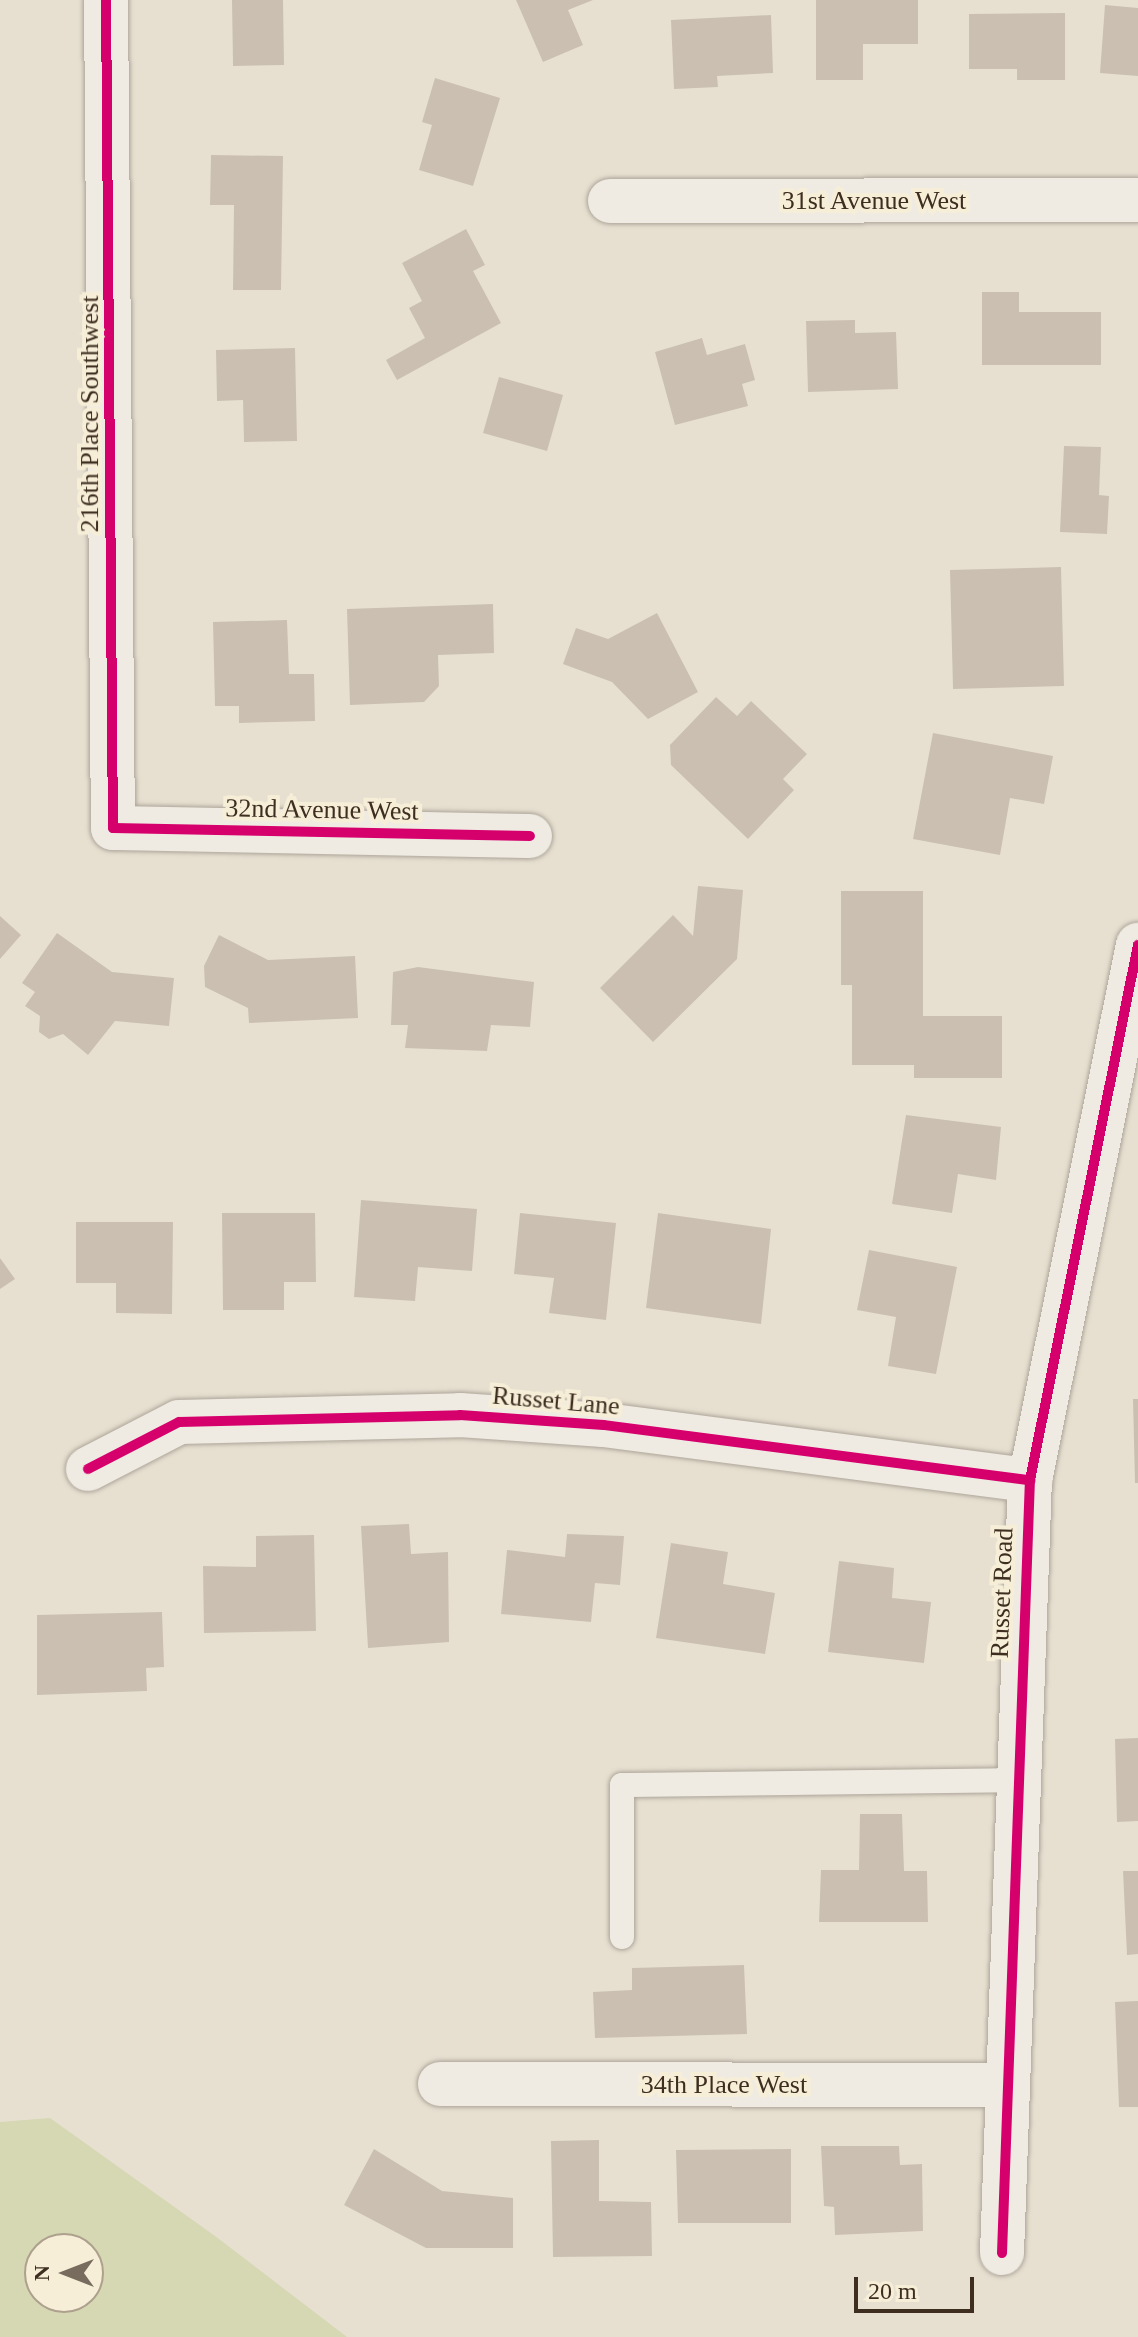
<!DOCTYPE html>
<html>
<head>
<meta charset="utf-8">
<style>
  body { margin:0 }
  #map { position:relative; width:1138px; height:2337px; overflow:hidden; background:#e7e0d1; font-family:Georgia,serif }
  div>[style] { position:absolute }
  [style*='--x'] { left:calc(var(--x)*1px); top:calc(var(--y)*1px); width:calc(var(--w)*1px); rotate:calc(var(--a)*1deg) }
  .green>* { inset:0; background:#d6d7b3 }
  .building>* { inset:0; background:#cbbfb2 }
  .roads { filter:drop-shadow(0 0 2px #ada599) drop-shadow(0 0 2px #ada599) }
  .lane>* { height:24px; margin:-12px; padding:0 12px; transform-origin:12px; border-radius:12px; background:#efebe3 }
  .street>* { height:44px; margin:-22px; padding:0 22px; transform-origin:22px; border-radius:22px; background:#efebe3 }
  .cycleway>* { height:10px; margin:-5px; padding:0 5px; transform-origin:5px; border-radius:5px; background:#d6006c }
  span { translate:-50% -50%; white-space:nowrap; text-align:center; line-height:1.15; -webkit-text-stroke:8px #f7eed8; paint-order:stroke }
  .street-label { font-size:26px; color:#3d2e20 }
  .north { position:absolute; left:24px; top:2233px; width:80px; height:80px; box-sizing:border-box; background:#f7eed8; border:2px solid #ada18e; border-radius:50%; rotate:270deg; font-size:22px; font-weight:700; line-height:32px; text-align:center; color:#3d2e20 }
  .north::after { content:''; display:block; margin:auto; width:28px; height:36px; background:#786c5e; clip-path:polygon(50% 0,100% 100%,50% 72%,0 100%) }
  .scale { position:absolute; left:854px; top:2277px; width:120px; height:36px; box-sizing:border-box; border:4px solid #3d2e20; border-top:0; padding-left:10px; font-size:24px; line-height:28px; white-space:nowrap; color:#3d2e20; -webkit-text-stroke:6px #f7eed8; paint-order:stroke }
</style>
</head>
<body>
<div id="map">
  <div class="green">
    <i style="clip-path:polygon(evenodd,50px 2118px,215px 2236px,347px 2337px,0 2337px,0 2122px,50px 2118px,40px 2249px,88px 2249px,88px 2297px,40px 2297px,40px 2249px)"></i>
  </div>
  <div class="building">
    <i style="clip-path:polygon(232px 0,283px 0,284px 65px,233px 66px)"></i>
    <i style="clip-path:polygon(516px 0,593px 0,568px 10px,583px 45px,543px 62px)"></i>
    <i style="clip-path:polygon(816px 0,918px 0,918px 44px,863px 44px,863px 80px,816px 80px)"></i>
    <i style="clip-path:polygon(1105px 5px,1138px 8px,1138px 76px,1100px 73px)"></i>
    <i style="clip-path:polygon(1065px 13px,1065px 80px,1017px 80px,1017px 69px,969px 69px,969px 14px)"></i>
    <i style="clip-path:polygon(771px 15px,773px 73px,717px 76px,718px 87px,674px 89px,671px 20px)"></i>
    <i style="clip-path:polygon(435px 78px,500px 98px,473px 186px,419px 170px,432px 125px,422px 122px)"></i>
    <i style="clip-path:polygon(211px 155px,283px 156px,281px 290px,233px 290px,234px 205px,210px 205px)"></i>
    <i style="clip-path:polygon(466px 229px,485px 265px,473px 271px,501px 323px,397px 380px,386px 360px,425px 338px,409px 308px,422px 301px,402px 263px)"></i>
    <i style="clip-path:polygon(982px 292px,1019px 292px,1019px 312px,1101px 312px,1101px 365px,982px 365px)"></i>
    <i style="clip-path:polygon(855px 320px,855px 333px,896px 332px,898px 389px,808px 392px,806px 321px)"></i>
    <i style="clip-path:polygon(702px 338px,707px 355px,745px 344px,755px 380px,742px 384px,748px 406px,675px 425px,655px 352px)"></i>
    <i style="clip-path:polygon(295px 348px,297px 441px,244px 442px,243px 400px,217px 401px,216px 350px)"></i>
    <i style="clip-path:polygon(499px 377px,563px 395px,547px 451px,483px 433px)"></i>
    <i style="clip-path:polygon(1064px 446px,1101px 447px,1099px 495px,1109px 496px,1107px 534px,1060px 532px)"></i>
    <i style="clip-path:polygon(1061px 567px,1064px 686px,953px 689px,950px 570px)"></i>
    <i style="clip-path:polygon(493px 604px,494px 653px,438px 655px,439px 686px,424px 702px,350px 705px,347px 609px)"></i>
    <i style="clip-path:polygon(657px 613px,698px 692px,648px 719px,612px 682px,563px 664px,576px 628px,608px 639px)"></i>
    <i style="clip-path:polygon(287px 620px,289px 674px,314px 674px,315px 721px,239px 723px,239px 706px,215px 706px,213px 622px)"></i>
    <i style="clip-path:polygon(716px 697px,737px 716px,751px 701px,807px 754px,783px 779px,794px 790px,748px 839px,671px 765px,670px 745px)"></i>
    <i style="clip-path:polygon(933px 733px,1053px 756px,1044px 804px,1010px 798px,1000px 855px,913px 839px)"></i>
    <i style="clip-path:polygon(698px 886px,743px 890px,737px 959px,653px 1042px,600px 988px,673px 915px,693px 936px)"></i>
    <i style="clip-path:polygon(841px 891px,923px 891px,923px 1016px,1002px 1016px,1002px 1078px,914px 1078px,914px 1065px,852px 1065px,852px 985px,841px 985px)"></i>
    <i style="clip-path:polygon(0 916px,21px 935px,0 959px)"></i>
    <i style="clip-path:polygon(57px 933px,112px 972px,174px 978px,169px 1026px,115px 1021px,88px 1055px,63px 1034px,49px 1039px,39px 1032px,40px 1016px,25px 1006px,35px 992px,22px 983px)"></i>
    <i style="clip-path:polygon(219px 935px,268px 960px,355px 956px,358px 1018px,249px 1023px,248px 1008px,205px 987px,204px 966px)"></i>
    <i style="clip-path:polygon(418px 967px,534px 982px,530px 1027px,491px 1025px,487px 1051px,405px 1048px,408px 1025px,391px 1025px,393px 972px)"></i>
    <i style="clip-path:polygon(906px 1115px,1001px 1127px,996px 1180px,958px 1174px,952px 1213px,892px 1204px)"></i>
    <i style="clip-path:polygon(361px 1200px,477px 1209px,472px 1271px,418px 1267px,415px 1301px,354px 1297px)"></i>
    <i style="clip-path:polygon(222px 1213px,315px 1213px,316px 1282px,284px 1282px,284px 1310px,223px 1310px)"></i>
    <i style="clip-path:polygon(520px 1213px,616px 1223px,606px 1320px,549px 1313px,554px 1278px,514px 1274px)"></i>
    <i style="clip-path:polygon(658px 1213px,771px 1229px,761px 1324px,646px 1308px)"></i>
    <i style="clip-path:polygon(76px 1222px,173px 1222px,172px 1314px,116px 1313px,116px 1283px,76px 1283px)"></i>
    <i style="clip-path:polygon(869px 1250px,957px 1267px,936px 1374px,888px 1366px,896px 1317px,857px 1310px)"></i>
    <i style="clip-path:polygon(0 1258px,15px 1279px,0 1289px)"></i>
    <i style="clip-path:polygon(1133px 1399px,1138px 1399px,1138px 1483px,1135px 1483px)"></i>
    <i style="clip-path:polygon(409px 1524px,411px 1554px,448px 1552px,449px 1642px,368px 1648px,361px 1526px)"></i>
    <i style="clip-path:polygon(567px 1534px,624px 1536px,620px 1585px,595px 1583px,591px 1622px,501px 1614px,507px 1550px,565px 1557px)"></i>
    <i style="clip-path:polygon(314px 1535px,316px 1631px,204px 1633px,203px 1566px,256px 1567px,256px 1536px)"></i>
    <i style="clip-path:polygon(671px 1543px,728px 1552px,723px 1584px,775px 1593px,765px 1654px,656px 1638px)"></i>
    <i style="clip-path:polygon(839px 1561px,894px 1568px,892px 1598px,931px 1602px,924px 1663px,828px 1652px)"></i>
    <i style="clip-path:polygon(162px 1612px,164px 1667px,146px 1668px,147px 1691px,37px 1695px,37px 1615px)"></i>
    <i style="clip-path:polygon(1138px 1738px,1138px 1821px,1117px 1822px,1115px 1739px)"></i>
    <i style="clip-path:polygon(860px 1814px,902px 1814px,904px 1871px,927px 1871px,928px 1922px,819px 1922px,821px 1870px,859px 1870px)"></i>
    <i style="clip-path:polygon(1123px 1871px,1138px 1871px,1138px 1954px,1127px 1955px)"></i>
    <i style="clip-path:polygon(744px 1965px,747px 2034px,595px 2038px,593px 1992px,632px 1990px,632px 1968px)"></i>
    <i style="clip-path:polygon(1138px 2001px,1138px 2107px,1119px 2107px,1115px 2002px)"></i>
    <i style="clip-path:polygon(599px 2140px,599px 2201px,651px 2202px,652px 2256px,553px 2257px,551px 2141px)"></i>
    <i style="clip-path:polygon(821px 2146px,899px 2146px,900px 2165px,922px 2164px,923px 2231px,835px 2235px,834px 2207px,824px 2206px)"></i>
    <i style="clip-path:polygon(374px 2149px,442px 2191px,513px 2198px,513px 2248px,426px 2248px,344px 2205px)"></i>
    <i style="clip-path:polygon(791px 2149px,791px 2223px,678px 2223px,676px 2150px)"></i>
  </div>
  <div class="roads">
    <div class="lane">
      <i style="--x:622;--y:1937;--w:152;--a:-90"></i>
      <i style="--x:622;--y:1785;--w:394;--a:-0.7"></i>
    </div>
    <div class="street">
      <i style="--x:106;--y:0;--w:828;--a:89.52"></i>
      <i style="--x:113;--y:828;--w:417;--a:1.1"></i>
      <i style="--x:610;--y:201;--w:528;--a:-0.11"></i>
      <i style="--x:88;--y:1469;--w:102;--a:-27.3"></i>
      <i style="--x:179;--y:1422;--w:281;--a:-1.4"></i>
      <i style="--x:460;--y:1415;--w:144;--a:4"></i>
      <i style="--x:604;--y:1425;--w:430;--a:7.4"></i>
      <i style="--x:440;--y:2084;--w:567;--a:0.1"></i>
      <i style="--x:1002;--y:2253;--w:774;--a:-87.93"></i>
      <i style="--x:1030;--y:1480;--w:546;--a:-78.59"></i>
    </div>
  </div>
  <div class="cycleway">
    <i style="--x:106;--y:0;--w:828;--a:89.52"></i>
    <i style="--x:113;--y:828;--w:417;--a:1.1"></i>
    <i style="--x:88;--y:1469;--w:102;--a:-27.3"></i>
    <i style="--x:179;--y:1422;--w:281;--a:-1.4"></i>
    <i style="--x:460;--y:1415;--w:144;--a:4"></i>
    <i style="--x:604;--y:1425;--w:430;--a:7.4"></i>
    <i style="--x:1002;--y:2253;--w:774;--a:-87.93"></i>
    <i style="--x:1030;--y:1480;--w:546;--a:-78.59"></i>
  </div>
  <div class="street-label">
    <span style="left:874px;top:201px">31st Avenue West</span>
    <span style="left:90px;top:414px;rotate:-90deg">216th Place Southwest</span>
    <span style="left:322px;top:810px;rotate:1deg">32nd Avenue West</span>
    <span style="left:556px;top:1401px;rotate:5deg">Russet Lane</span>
    <span style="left:1002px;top:1593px;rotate:-88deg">Russet Road</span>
    <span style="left:724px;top:2085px">34th Place West</span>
  </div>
  <div class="north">N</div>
  <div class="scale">20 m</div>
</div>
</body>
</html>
